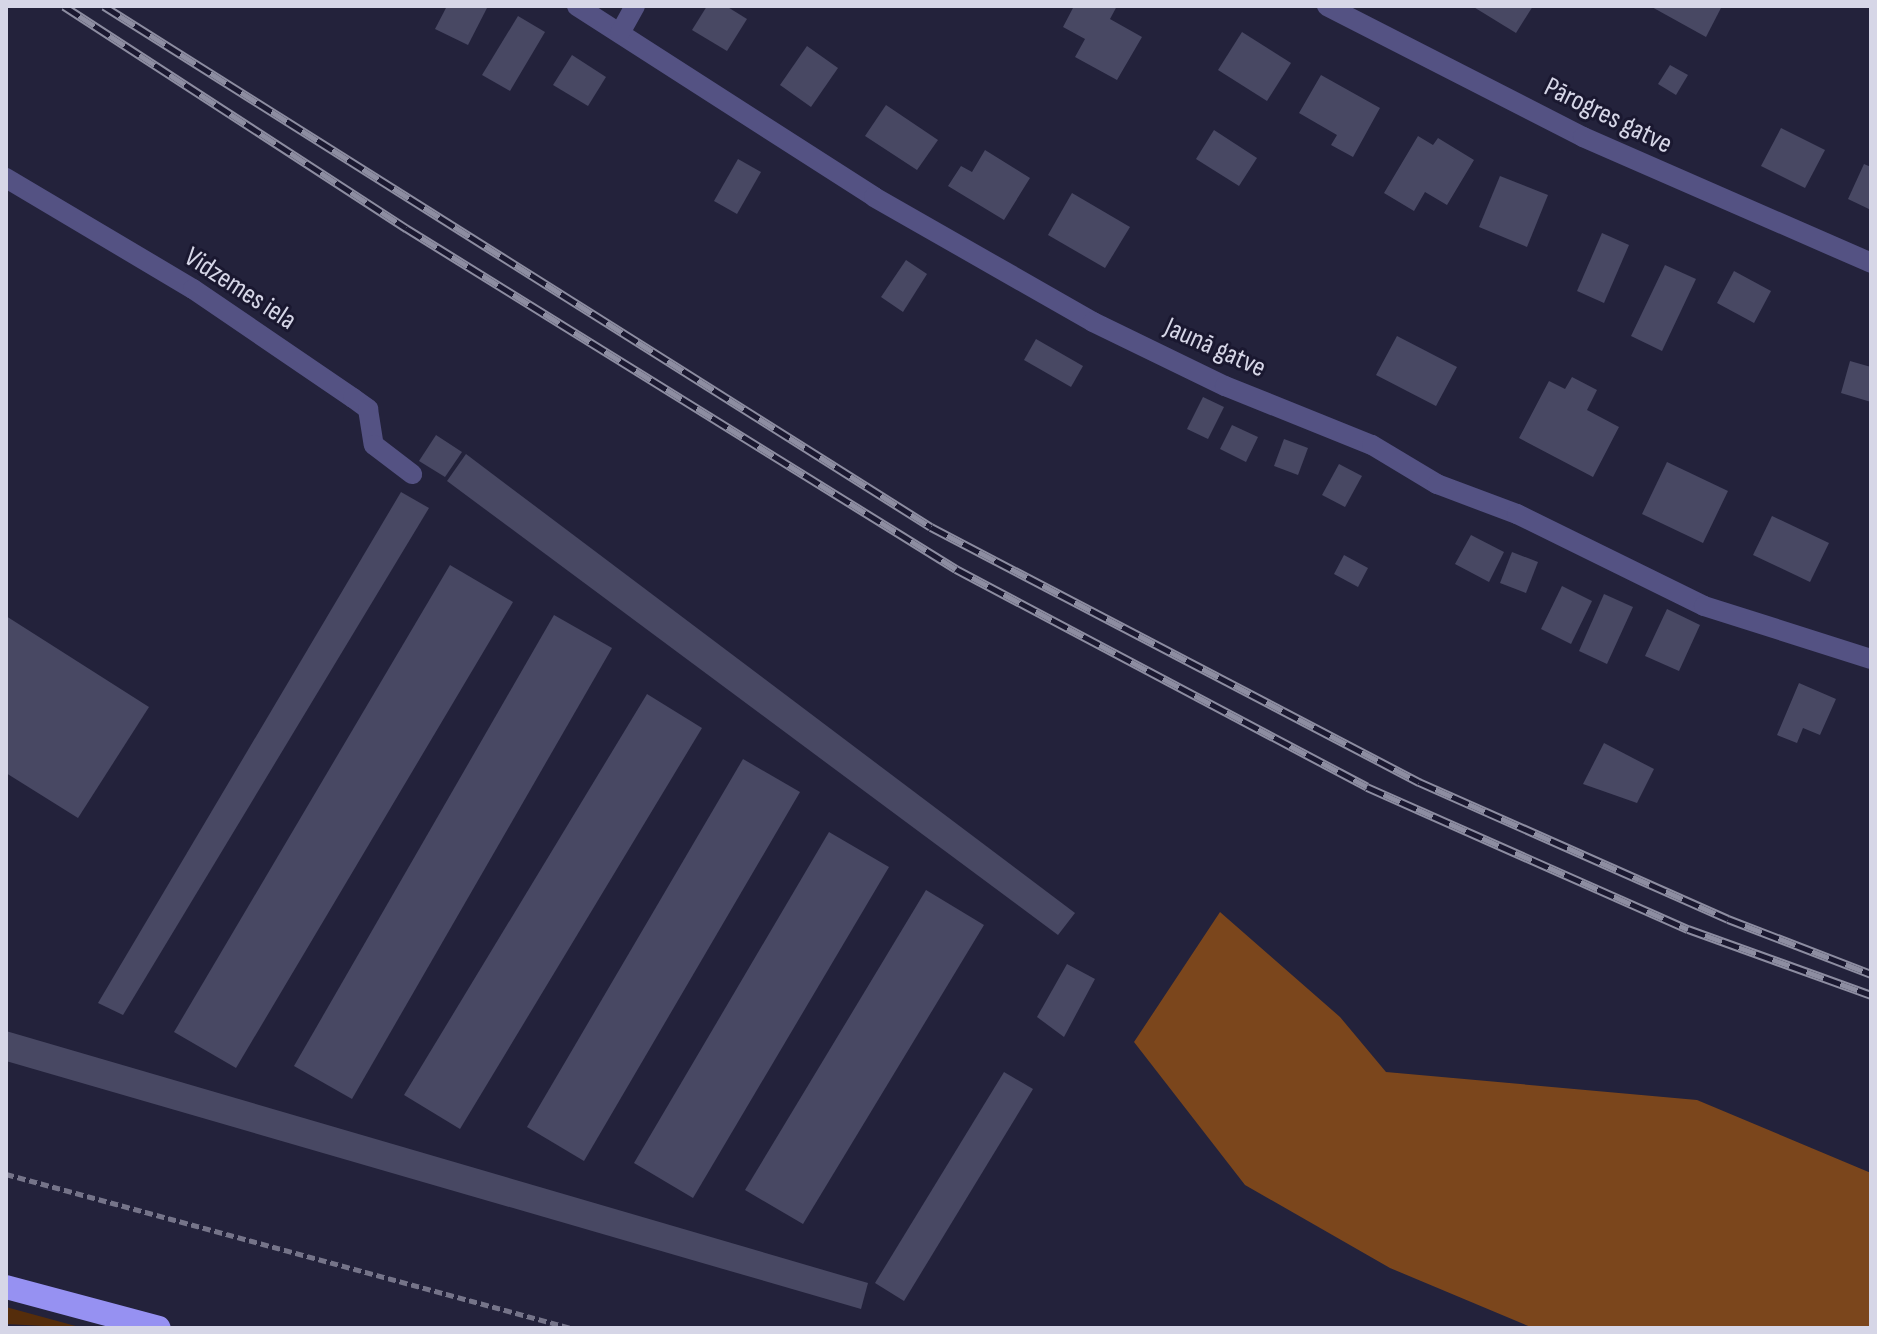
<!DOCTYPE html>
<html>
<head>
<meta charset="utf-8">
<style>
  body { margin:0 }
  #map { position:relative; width:1877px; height:1334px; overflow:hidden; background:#23223b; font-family:"Sofia Sans Condensed",sans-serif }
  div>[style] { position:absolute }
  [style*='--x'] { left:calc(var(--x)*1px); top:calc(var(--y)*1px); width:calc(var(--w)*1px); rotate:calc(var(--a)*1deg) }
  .green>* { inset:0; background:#552d0b }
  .forest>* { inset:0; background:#7b461c }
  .building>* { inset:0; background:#484863 }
  .path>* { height:5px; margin-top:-2.5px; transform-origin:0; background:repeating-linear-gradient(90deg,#757489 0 8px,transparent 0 12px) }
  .minor>* { height:20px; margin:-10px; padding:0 10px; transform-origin:10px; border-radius:10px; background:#545283 }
  .highway>* { height:24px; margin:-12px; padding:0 12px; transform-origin:12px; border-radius:12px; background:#9691f2 }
  .rail>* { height:9px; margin-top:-4.5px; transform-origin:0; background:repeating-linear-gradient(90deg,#1a1830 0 18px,#8d8da1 0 36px); box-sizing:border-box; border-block:2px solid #8d8da1 }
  span { translate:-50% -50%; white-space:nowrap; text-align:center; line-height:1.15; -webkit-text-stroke:6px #1a1830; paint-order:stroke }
  .street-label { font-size:28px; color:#d6d6e7 }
  .frame { position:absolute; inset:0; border:8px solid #d6d6e7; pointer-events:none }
</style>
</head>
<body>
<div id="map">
  <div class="green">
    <i style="clip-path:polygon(6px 1307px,83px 1328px,6px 1324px)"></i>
  </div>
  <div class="forest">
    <i style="clip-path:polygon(1220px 912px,1340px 1017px,1386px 1072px,1697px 1100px,1871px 1173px,1871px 1328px,1533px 1328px,1390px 1268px,1245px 1185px,1134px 1042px)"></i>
  </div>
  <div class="building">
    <i style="clip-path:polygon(447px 6px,488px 6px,468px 45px,435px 29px)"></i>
    <i style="clip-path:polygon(707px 6px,726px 6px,747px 19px,727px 51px,692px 30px)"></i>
    <i style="clip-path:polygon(1074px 6px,1117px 6px,1110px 19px,1142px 37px,1117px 80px,1075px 57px,1085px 39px,1063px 27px)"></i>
    <i style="clip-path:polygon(1472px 6px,1533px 6px,1516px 33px)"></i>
    <i style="clip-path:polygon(1650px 6px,1722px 6px,1706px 37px)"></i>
    <i style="clip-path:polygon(518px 16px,545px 32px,510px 91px,482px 75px)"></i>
    <i style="clip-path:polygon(1242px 32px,1291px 63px,1267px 101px,1218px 70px)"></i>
    <i style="clip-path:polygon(807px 46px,838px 68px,811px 107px,780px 85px)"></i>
    <i style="clip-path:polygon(572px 55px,606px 77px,588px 106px,553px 85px)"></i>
    <i style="clip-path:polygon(1670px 65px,1688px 75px,1676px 95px,1658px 84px)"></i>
    <i style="clip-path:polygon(1321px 75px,1380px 108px,1353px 157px,1331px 145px,1337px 135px,1299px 113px)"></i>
    <i style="clip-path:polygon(886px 105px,938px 140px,917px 170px,865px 136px)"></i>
    <i style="clip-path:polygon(1781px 128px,1825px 150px,1805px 188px,1761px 166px)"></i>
    <i style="clip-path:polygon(1214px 130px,1257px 158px,1239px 186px,1196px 159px)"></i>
    <i style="clip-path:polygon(1418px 136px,1433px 145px,1438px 138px,1474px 160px,1447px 205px,1425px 192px,1414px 211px,1384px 193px)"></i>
    <i style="clip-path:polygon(985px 150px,1030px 178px,1004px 220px,948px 186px,961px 166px,972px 172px)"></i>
    <i style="clip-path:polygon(738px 159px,761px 172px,737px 214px,714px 201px)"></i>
    <i style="clip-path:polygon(1864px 164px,1871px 167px,1871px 210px,1848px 199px)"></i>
    <i style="clip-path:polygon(1500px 176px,1548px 195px,1527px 247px,1479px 227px)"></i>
    <i style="clip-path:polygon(1072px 193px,1130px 227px,1105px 268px,1048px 235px)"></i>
    <i style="clip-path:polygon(1602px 233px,1629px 245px,1604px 303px,1577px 291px)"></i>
    <i style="clip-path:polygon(906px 260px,927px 274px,903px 312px,881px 297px)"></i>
    <i style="clip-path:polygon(1665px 265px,1696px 279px,1662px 351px,1631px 336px)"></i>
    <i style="clip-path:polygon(1734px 271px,1771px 291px,1754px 323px,1717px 303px)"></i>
    <i style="clip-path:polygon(1397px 336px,1457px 367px,1436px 406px,1376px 375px)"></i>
    <i style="clip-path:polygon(1036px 339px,1083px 366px,1071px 387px,1024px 360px)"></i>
    <i style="clip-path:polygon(1850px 361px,1871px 367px,1871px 402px,1841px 393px)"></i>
    <i style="clip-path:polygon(1572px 377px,1597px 390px,1587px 410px,1619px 427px,1593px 477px,1519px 438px,1549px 381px,1565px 389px)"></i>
    <i style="clip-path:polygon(1203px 397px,1224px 407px,1208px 439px,1187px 429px)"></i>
    <i style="clip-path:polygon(1232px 425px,1258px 437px,1246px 462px,1220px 449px)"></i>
    <i style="clip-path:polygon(436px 435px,462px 452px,445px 477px,419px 461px)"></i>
    <i style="clip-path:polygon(1284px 439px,1308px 448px,1298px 475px,1274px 466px)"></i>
    <i style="clip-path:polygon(466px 454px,1075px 913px,1058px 935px,447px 481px)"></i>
    <i style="clip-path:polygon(1667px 462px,1728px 491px,1703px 543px,1642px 514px)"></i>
    <i style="clip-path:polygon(1339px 464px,1362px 476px,1345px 507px,1322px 495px)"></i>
    <i style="clip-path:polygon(401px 492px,429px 508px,123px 1015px,98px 1003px)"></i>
    <i style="clip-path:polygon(1772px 516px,1829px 543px,1810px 582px,1753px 555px)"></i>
    <i style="clip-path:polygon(1471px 535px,1504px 552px,1489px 582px,1455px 564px)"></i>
    <i style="clip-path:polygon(1512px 552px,1538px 562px,1526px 593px,1500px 583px)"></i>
    <i style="clip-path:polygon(1344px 555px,1368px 568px,1358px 587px,1334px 574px)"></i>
    <i style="clip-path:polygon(450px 565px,513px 602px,236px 1068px,174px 1032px)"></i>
    <i style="clip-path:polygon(1562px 586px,1592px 601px,1571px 644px,1541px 629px)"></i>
    <i style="clip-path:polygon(1604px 594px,1633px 607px,1607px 664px,1579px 651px)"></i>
    <i style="clip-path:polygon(1667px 609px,1700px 625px,1679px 671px,1645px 656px)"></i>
    <i style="clip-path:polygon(554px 615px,612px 648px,352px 1099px,294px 1066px)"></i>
    <i style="clip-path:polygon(6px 616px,149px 707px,78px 818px,6px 773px)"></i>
    <i style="clip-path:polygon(1799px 683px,1836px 699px,1820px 735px,1803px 728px,1797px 743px,1777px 735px)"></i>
    <i style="clip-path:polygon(647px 694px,702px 728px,460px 1129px,404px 1095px)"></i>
    <i style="clip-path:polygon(1604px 743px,1654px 769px,1637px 803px,1583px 784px)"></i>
    <i style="clip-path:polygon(743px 759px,800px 792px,584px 1161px,527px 1127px)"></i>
    <i style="clip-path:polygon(829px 832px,889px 867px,693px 1198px,634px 1163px)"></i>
    <i style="clip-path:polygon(926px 890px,984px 925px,803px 1224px,745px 1190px)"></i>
    <i style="clip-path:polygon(1067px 964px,1095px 979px,1064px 1037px,1037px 1017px)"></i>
    <i style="clip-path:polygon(6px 1031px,868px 1283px,861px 1309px,6px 1061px)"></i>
    <i style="clip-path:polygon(1004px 1072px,1033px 1089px,904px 1301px,875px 1283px)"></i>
  </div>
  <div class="path">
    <i style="--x:6;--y:1174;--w:586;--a:15.25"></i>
  </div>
  <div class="minor">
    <i style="--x:577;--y:6;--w:353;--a:32.7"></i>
    <i style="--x:874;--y:197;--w:252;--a:29.7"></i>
    <i style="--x:1093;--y:322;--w:147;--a:25.9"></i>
    <i style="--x:1225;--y:386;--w:158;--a:21.9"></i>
    <i style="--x:1372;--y:445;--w:76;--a:31"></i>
    <i style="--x:1437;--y:484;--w:85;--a:20.6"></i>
    <i style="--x:1517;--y:514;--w:208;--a:26.2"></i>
    <i style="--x:1704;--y:606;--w:175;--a:17.6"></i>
    <i style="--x:1327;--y:6;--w:288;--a:27.1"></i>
    <i style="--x:1583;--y:137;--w:314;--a:23.6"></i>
    <i style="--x:620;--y:33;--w:31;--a:-61"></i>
    <i style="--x:6;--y:178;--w:217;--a:30.7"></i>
    <i style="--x:193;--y:289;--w:194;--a:34.3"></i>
    <i style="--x:353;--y:398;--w:19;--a:36"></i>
    <i style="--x:368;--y:409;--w:36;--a:81"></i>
    <i style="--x:374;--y:445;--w:48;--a:37.3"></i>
  </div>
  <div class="highway">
    <i style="--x:6;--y:1287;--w:158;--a:15"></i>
  </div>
  <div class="rail">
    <i style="--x:64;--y:6;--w:408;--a:33"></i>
    <i style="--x:406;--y:228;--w:647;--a:31.8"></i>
    <i style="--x:956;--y:569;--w:465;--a:27.9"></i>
    <i style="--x:1367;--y:787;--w:351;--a:23.9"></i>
    <i style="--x:1688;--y:929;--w:195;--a:19.8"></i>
    <i style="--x:104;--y:6;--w:977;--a:32.21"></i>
    <i style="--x:931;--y:527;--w:551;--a:27.59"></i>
    <i style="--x:1419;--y:782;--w:338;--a:23.9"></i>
    <i style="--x:1728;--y:919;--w:153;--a:21"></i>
  </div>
  <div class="street-label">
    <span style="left:1608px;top:116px;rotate:26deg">Pārogres gatve</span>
    <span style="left:240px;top:289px;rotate:33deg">Vidzemes iela</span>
    <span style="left:1215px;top:348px;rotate:24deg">Jaunā gatve</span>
  </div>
  <div class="frame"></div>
</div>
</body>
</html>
